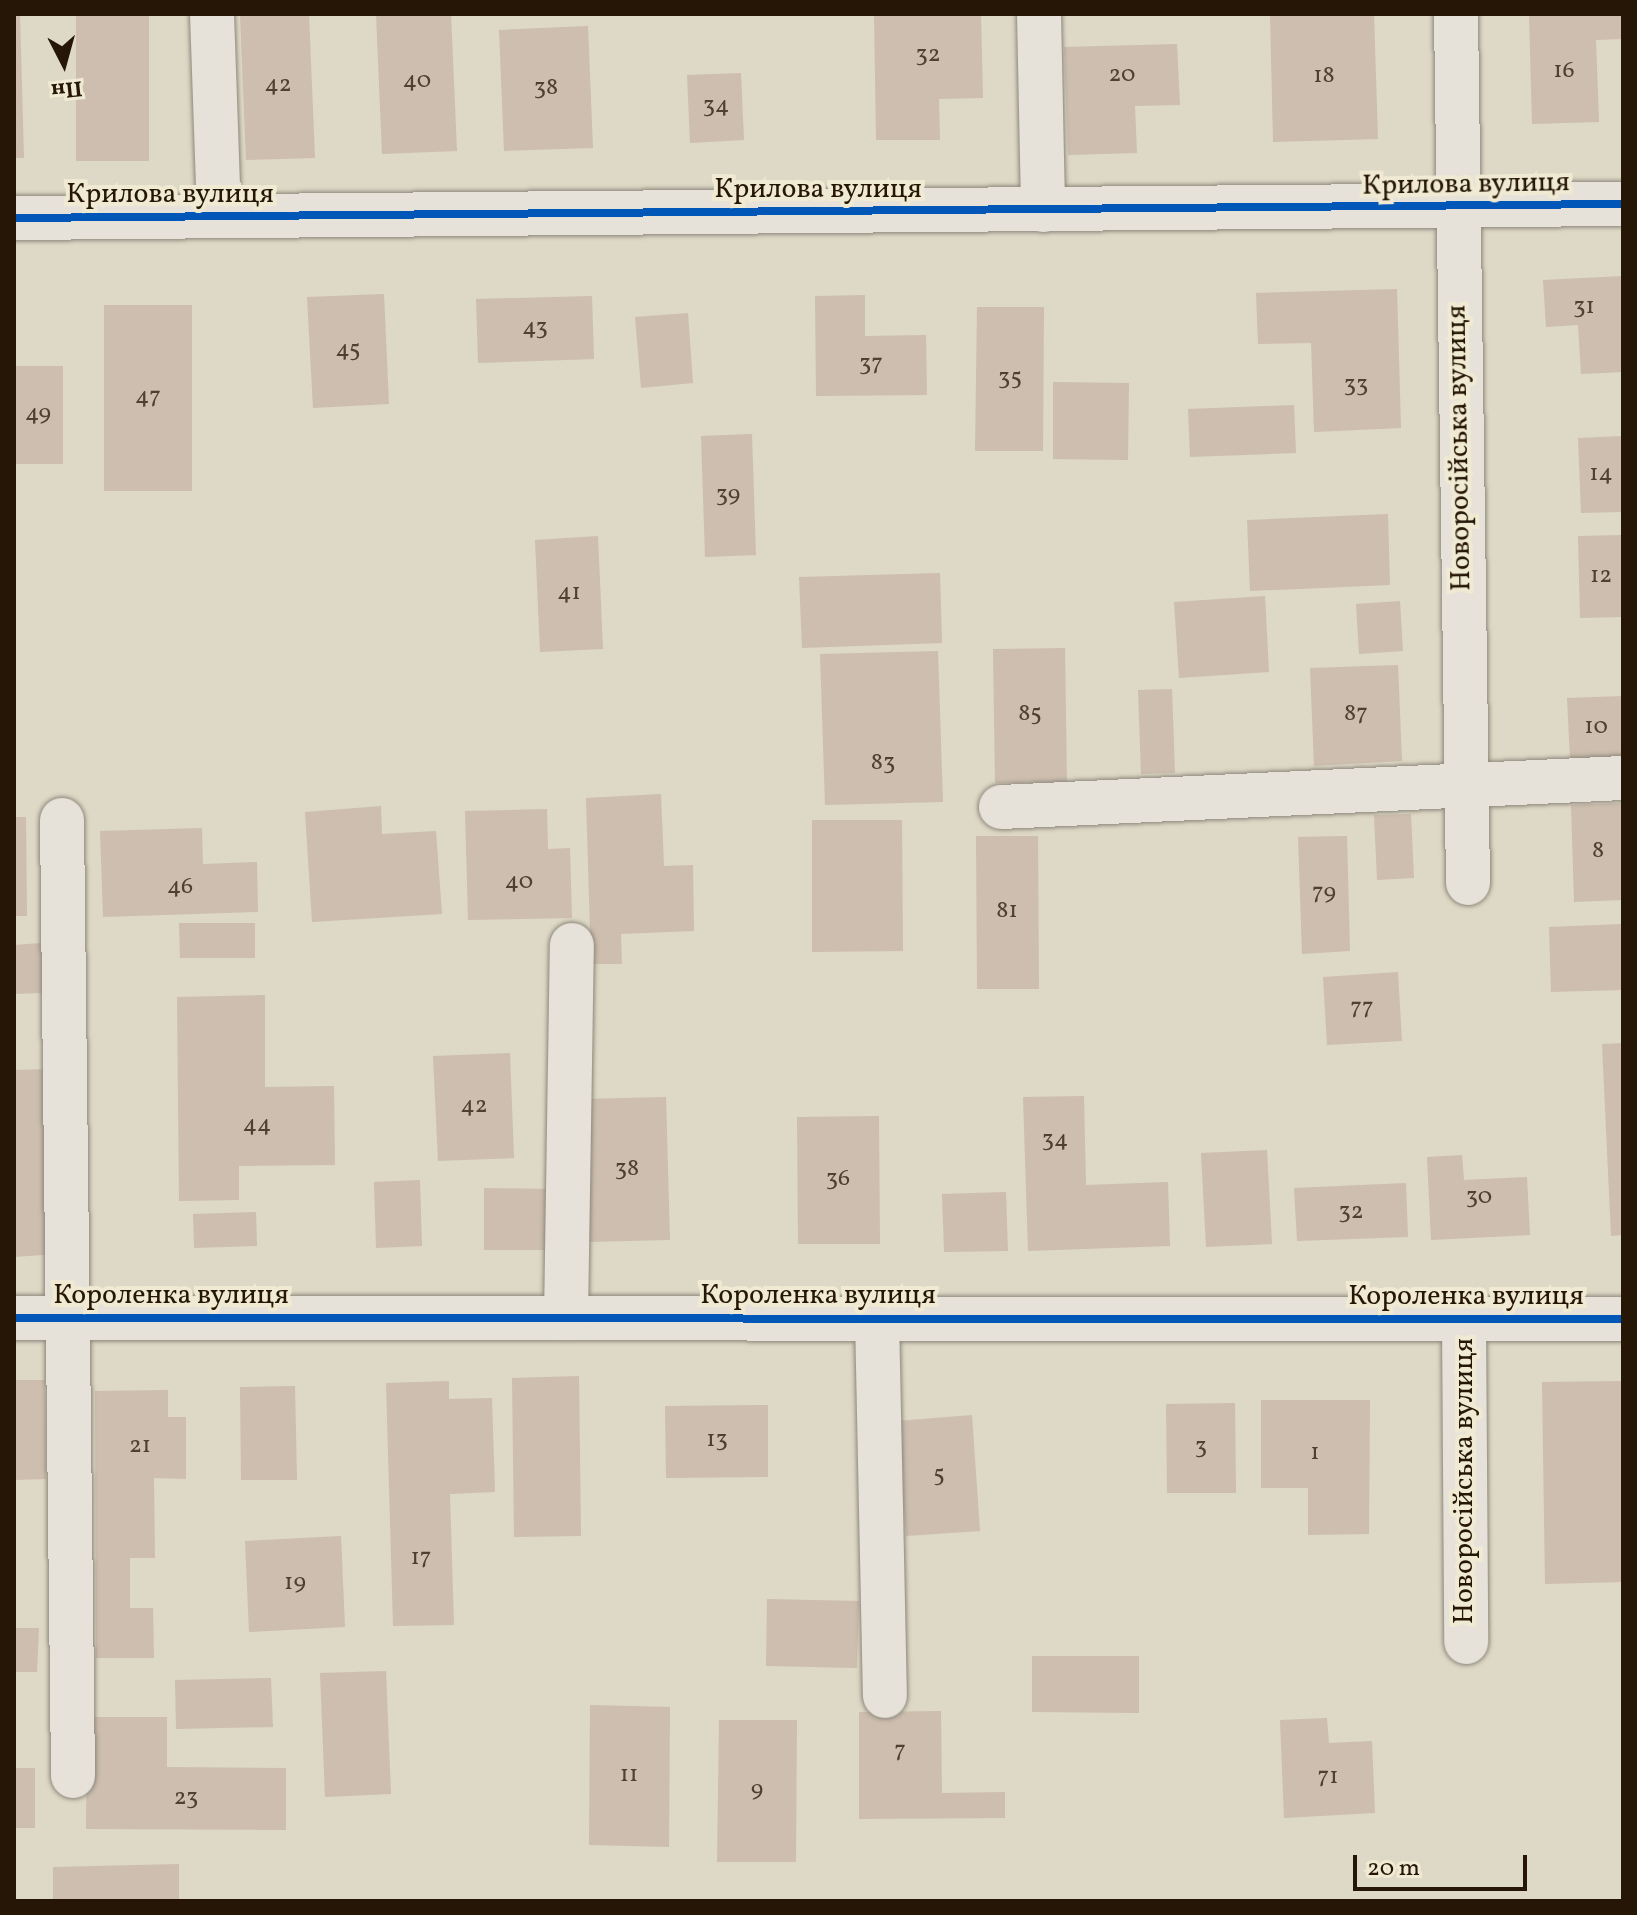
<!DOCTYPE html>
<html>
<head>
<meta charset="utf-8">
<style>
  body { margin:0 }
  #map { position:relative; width:1637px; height:1915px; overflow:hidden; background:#ded8c6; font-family:Vollkorn,serif }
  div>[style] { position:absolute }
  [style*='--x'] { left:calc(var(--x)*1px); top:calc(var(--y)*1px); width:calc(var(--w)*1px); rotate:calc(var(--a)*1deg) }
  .building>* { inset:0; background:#cdbeaf }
  .roads { filter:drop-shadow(0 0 2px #8d887b) drop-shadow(0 0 2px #8d887b) }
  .minor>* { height:44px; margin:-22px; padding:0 22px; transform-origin:22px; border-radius:22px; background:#e6e2d9 }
  .cycleway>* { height:8px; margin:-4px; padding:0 4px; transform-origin:4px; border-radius:4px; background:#0057b8 }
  span { translate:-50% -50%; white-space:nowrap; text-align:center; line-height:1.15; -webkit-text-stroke:8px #f0ead3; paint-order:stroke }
  .number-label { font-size:24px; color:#4f4030 }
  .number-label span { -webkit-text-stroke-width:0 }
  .street-label { font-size:28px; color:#251605 }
  .frame { position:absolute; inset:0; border:16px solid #251605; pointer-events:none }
  .north { position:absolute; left:24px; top:24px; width:80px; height:80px; -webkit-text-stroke:6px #f0ead3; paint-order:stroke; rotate:174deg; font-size:22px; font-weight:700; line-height:32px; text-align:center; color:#251605 }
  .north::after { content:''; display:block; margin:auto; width:28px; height:36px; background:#251605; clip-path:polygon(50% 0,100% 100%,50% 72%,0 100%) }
  .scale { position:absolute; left:1353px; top:1855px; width:174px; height:36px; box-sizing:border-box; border:4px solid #251605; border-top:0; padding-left:10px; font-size:24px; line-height:28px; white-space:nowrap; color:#251605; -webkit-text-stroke:6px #f0ead3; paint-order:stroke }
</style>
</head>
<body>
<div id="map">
  <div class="building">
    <i style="clip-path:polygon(14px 14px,20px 14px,24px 158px,14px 158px)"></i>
    <i style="clip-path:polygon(76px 14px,149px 14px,149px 161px,76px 161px)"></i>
    <i style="clip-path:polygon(240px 14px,309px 14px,315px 158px,246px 160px)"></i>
    <i style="clip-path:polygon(376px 14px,451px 14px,457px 151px,382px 154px)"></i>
    <i style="clip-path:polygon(874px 14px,981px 14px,983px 98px,939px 99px,940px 140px,876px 140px)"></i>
    <i style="clip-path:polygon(1270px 14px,1374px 14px,1378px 139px,1273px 142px)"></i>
    <i style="clip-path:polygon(1529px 14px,1623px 14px,1623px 39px,1596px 40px,1599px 122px,1532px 124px)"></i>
    <i style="clip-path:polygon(588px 26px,593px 148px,504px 151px,499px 30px)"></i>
    <i style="clip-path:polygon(1177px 44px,1180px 105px,1135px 106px,1137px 153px,1068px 155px,1064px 47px)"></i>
    <i style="clip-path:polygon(741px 73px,744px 140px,690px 143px,687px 75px)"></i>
    <i style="clip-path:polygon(1623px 276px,1623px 372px,1581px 374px,1578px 325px,1546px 327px,1543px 280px)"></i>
    <i style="clip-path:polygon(1397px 289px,1401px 428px,1314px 432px,1311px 343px,1258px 344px,1256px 293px)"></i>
    <i style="clip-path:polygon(384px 294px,389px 404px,313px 408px,307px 297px)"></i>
    <i style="clip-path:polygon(865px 295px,865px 336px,926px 335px,927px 395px,816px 396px,815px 296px)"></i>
    <i style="clip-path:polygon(592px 296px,594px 359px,478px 363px,476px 299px)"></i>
    <i style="clip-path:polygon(104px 305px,192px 305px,192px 491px,104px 491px)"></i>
    <i style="clip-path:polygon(977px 307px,1044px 307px,1043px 451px,975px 451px)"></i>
    <i style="clip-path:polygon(688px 313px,693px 383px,641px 388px,635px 317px)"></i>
    <i style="clip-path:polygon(14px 366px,63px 366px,63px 464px,14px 464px)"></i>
    <i style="clip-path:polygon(1053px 382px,1129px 383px,1128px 460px,1053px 459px)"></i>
    <i style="clip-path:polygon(1294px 405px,1296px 453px,1190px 457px,1188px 409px)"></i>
    <i style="clip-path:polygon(752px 434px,756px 555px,705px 557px,701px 436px)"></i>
    <i style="clip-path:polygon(1623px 436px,1623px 512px,1581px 513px,1578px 438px)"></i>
    <i style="clip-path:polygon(1388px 514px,1390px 585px,1250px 591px,1247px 520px)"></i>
    <i style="clip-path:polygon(1623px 535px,1623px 617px,1580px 618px,1578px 536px)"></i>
    <i style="clip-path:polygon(598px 536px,603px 649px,540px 652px,535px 540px)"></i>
    <i style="clip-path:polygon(940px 573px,942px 643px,802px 648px,799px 577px)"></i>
    <i style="clip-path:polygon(1265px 596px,1269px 672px,1179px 678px,1174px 602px)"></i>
    <i style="clip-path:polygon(1400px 601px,1403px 651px,1359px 654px,1356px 604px)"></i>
    <i style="clip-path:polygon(1065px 648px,1067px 782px,995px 783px,993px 649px)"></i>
    <i style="clip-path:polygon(938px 651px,943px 802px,825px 805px,820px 654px)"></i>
    <i style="clip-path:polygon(1398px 665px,1402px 761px,1314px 766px,1310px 668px)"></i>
    <i style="clip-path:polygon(1172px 689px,1175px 773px,1141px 774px,1138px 690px)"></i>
    <i style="clip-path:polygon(1623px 696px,1623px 758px,1570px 760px,1567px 698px)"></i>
    <i style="clip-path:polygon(661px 794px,664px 866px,693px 865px,694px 931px,621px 934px,622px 964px,591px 964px,586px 798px)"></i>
    <i style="clip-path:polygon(1623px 803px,1623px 900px,1574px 902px,1571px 805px)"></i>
    <i style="clip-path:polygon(381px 806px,382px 834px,436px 831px,442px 914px,312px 922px,305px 812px)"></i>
    <i style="clip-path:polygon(547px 809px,548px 849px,570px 848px,572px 918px,468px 920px,465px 811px)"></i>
    <i style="clip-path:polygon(1411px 814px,1414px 878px,1377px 880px,1374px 815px)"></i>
    <i style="clip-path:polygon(14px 817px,26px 817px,27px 916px,14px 916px)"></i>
    <i style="clip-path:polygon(812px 820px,902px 820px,903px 951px,812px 952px)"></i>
    <i style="clip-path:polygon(202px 828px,203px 864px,257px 862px,258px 912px,103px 917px,100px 831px)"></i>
    <i style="clip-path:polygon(976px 836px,1038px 836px,1039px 989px,977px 989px)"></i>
    <i style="clip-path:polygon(1347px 836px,1350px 951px,1302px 954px,1298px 837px)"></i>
    <i style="clip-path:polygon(179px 923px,255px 923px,255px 958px,180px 958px)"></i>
    <i style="clip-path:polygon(1623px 924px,1623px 990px,1551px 992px,1549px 927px)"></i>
    <i style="clip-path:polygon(41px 943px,43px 993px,14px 994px,14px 945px)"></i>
    <i style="clip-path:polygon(1398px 972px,1402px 1041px,1327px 1045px,1323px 977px)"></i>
    <i style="clip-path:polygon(265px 995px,265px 1087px,334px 1086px,335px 1165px,239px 1166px,239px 1200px,179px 1201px,177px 997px)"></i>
    <i style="clip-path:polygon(1623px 1043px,1623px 1235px,1611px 1236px,1602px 1044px)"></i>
    <i style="clip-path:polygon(510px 1053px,514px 1158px,438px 1161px,433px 1056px)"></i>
    <i style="clip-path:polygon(50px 1069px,57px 1254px,14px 1257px,14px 1070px)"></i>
    <i style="clip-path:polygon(1084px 1096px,1086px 1185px,1168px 1182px,1170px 1246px,1028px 1251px,1023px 1097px)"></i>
    <i style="clip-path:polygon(666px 1097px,670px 1240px,587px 1242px,584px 1099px)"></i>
    <i style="clip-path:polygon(879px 1116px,880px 1244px,798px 1244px,797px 1117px)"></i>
    <i style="clip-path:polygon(1267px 1150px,1272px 1244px,1206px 1247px,1201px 1153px)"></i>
    <i style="clip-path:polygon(1462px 1155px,1464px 1180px,1527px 1177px,1530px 1235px,1431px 1240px,1427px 1157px)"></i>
    <i style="clip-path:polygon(420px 1180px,422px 1246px,376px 1248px,374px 1182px)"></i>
    <i style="clip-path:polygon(1406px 1183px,1408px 1237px,1297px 1241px,1294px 1188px)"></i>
    <i style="clip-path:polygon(484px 1188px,549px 1189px,549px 1250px,484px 1250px)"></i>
    <i style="clip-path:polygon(1006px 1192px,1008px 1251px,944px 1252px,942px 1194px)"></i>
    <i style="clip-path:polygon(256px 1212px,257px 1246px,194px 1248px,193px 1214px)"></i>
    <i style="clip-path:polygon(579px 1376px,581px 1536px,514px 1537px,512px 1378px)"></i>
    <i style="clip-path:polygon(14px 1380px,45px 1380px,46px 1479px,14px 1480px)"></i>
    <i style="clip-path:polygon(449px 1381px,449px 1399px,492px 1398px,495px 1492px,450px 1494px,454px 1625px,393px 1626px,386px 1383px)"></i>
    <i style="clip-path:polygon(1623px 1381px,1623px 1582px,1545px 1584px,1542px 1382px)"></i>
    <i style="clip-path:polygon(295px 1386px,297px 1480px,241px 1480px,240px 1387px)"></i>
    <i style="clip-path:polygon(168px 1390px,168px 1417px,186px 1417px,186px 1479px,154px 1478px,155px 1558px,130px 1558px,130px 1608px,153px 1608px,154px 1658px,96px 1658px,95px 1391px)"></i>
    <i style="clip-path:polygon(1261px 1400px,1370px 1400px,1369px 1534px,1308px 1535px,1308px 1488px,1261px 1488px)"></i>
    <i style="clip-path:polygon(1235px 1403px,1236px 1493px,1167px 1493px,1166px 1404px)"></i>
    <i style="clip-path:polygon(768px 1405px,768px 1477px,666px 1478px,665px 1406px)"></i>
    <i style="clip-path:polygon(972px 1415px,980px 1531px,906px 1536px,897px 1421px)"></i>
    <i style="clip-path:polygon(341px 1536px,345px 1627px,249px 1632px,245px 1541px)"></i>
    <i style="clip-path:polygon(767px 1599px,859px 1601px,857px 1668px,766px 1666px)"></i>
    <i style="clip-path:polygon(14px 1628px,39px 1628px,37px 1672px,14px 1672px)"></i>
    <i style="clip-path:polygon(1032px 1656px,1139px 1656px,1139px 1713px,1032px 1712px)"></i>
    <i style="clip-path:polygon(386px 1671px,391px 1794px,325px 1797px,320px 1673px)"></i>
    <i style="clip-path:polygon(271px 1678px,273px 1727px,176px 1729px,175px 1680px)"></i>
    <i style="clip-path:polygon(590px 1705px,670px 1707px,669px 1847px,589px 1845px)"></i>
    <i style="clip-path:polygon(941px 1711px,942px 1793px,1005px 1792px,1005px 1818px,859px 1819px,859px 1712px)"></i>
    <i style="clip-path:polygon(87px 1717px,167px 1717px,167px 1767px,286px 1768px,286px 1830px,86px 1829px)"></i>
    <i style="clip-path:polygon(1327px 1718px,1329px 1743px,1372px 1741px,1375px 1813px,1284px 1818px,1280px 1720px)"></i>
    <i style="clip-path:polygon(719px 1720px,797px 1720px,796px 1862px,717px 1862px)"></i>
    <i style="clip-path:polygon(14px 1768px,35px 1768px,35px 1828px,14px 1828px)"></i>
    <i style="clip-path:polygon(179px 1864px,179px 1901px,53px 1901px,53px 1867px)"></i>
  </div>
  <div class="roads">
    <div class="minor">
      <i style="--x:212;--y:14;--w:202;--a:88"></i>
      <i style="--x:1039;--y:14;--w:196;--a:88.8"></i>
      <i style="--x:1456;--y:14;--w:869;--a:89.21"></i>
      <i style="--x:14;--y:218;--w:1609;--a:-0.5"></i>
      <i style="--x:1001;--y:807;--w:623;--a:-2.67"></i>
      <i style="--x:62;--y:820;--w:956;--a:89.34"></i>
      <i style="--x:14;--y:1318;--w:1609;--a:0.04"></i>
      <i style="--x:566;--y:1318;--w:373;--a:-89.1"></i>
      <i style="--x:877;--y:1318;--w:378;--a:88.8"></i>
      <i style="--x:1464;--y:1319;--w:323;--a:89.6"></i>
    </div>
  </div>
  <div class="cycleway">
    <i style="--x:14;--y:218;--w:1609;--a:-0.5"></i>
    <i style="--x:14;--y:1318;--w:1609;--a:0.04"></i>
  </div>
  <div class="number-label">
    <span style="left:928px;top:56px">32</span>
    <span style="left:1564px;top:72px">16</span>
    <span style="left:1122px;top:76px">20</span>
    <span style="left:1324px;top:77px">18</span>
    <span style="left:417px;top:82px">40</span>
    <span style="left:278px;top:86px">42</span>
    <span style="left:546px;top:89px">38</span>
    <span style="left:716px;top:107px">34</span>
    <span style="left:1584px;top:308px">31</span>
    <span style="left:535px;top:329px">43</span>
    <span style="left:348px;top:351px">45</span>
    <span style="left:871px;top:365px">37</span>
    <span style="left:1010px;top:379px">35</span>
    <span style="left:1356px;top:386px">33</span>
    <span style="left:148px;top:398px">47</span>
    <span style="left:38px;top:415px">49</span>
    <span style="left:1601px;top:475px">14</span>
    <span style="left:728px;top:496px">39</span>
    <span style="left:1601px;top:577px">12</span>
    <span style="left:569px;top:594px">41</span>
    <span style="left:1030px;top:715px">85</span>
    <span style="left:1356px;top:715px">87</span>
    <span style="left:1596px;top:728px">10</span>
    <span style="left:883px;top:764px">83</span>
    <span style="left:1598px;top:852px">8</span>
    <span style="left:519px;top:883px">40</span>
    <span style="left:180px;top:888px">46</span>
    <span style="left:1324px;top:894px">79</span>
    <span style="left:1007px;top:912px">81</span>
    <span style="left:1362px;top:1009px">77</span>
    <span style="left:474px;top:1107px">42</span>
    <span style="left:257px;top:1126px">44</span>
    <span style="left:1055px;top:1141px">34</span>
    <span style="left:627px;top:1170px">38</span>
    <span style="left:838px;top:1180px">36</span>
    <span style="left:1479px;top:1198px">30</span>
    <span style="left:1351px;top:1213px">32</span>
    <span style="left:717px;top:1441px">13</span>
    <span style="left:140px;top:1447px">21</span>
    <span style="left:1201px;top:1448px">3</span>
    <span style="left:1315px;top:1454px">1</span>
    <span style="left:939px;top:1476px">5</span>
    <span style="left:421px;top:1559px">17</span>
    <span style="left:295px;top:1584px">19</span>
    <span style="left:900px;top:1752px">7</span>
    <span style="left:629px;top:1776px">11</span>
    <span style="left:1328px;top:1778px">71</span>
    <span style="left:757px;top:1791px">9</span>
    <span style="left:186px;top:1799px">23</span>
  </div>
  <div class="street-label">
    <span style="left:1466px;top:185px;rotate:-1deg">Крилова вулиця</span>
    <span style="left:818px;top:190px">Крилова вулиця</span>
    <span style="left:170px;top:195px">Крилова вулиця</span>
    <span style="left:1460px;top:448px;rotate:-91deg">Новоросійська вулиця</span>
    <span style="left:171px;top:1296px">Короленка вулиця</span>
    <span style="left:818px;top:1296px">Короленка вулиця</span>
    <span style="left:1466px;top:1297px">Короленка вулиця</span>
    <span style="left:1465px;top:1481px;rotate:-90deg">Новоросійська вулиця</span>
  </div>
  <div class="frame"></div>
  <div class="north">Пн</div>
  <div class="scale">20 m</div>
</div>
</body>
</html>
